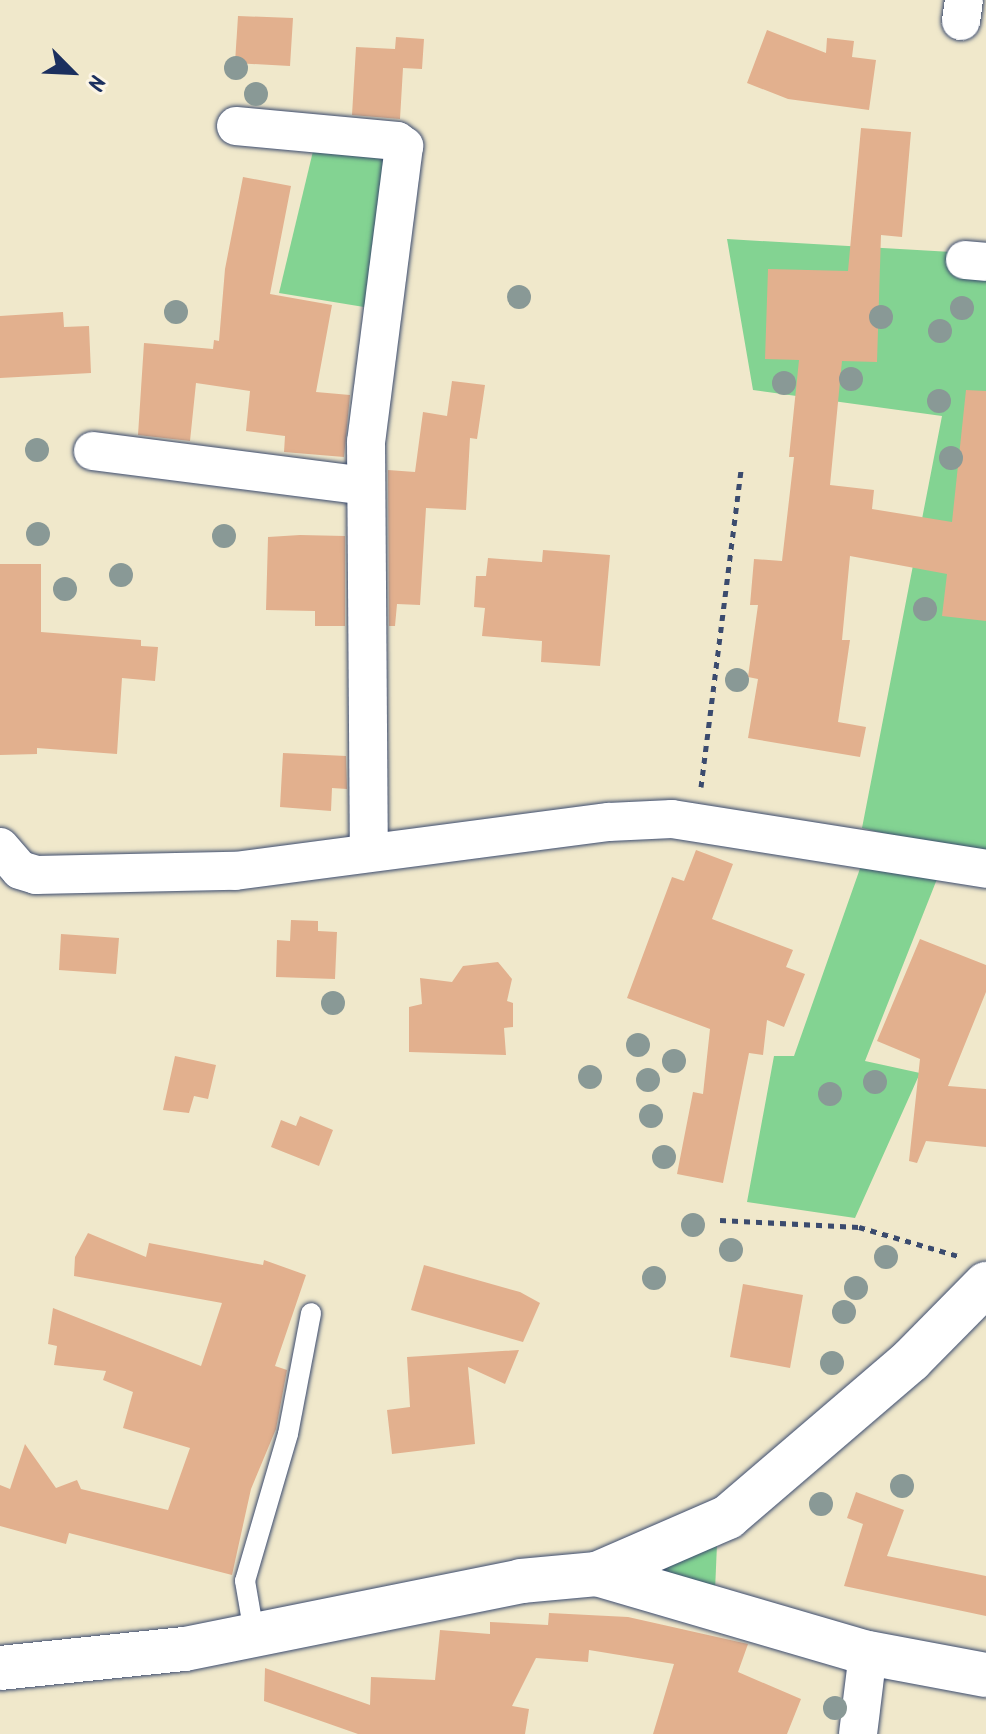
<!DOCTYPE html>
<html>
<head>
<meta charset="utf-8">
<style>
  body { margin:0 }
  #map { position:relative; width:986px; height:1734px; overflow:hidden; background:#f0e8cb; font-family:Kalam,sans-serif }
  div>[style] { position:absolute }
  [style*='--x'] { left:calc(var(--x)*1px); top:calc(var(--y)*1px); width:calc(var(--w)*1px); rotate:calc(var(--a)*1deg) }
  .green>* { inset:0; background:#83d392 }
  .building>* { inset:0; background:#e2b08e }
  .path>* { height:5px; margin-top:-2.5px; transform-origin:0; background:repeating-linear-gradient(90deg,#3b4b6e 0 6px,transparent 0 12px) }
  .roads { filter:drop-shadow(0 0 2px #3b4b6e) drop-shadow(0 0 2px #3b4b6e) }
  .service>* { height:20px; margin:-10px; padding:0 10px; transform-origin:10px; border-radius:10px; background:#fff }
  .minor>* { height:38px; margin:-19px; padding:0 19px; transform-origin:19px; border-radius:19px; background:#fff }
  .tertiary>* { height:44px; margin:-22px; padding:0 22px; transform-origin:22px; border-radius:22px; background:#fff }
  .trees>* { width:24px; height:24px; margin:-12px; border-radius:50%; background:#899996 }
  span { translate:-50% -50%; white-space:nowrap; text-align:center; line-height:1.15; -webkit-text-stroke:8px #fcf5e5; paint-order:stroke }
  .north { position:absolute; left:32px; top:32px; width:80px; height:80px; -webkit-text-stroke:6px #fcf5e5; paint-order:stroke; rotate:114deg; font-size:22px; font-weight:700; line-height:32px; text-align:center; color:#1b2f5e }
  .north::after { content:''; display:block; margin:auto; width:28px; height:36px; background:#1b2f5e; clip-path:polygon(50% 0,100% 100%,50% 72%,0 100%) }
</style>
</head>
<body>
<div id="map">
  <div class="green">
    <i style="clip-path:polygon(314px 147px,392px 154px,370px 308px,279px 293px)"></i>
    <i style="clip-path:polygon(727px 239px,986px 254px,986px 858px,862px 828px,942px 416px,753px 390px)"></i>
    <i style="clip-path:polygon(863px 860px,939px 874px,865px 1061px,920px 1073px,855px 1218px,747px 1202px,774px 1056px,794px 1056px)"></i>
    <i style="clip-path:polygon(717px 1544px,715px 1591px,640px 1571px)"></i>
  </div>
  <div class="building">
    <i style="clip-path:polygon(238px 16px,293px 18px,290px 66px,235px 63px)"></i>
    <i style="clip-path:polygon(767px 30px,826px 53px,827px 38px,854px 41px,852px 57px,876px 60px,869px 110px,788px 99px,747px 83px)"></i>
    <i style="clip-path:polygon(396px 37px,424px 39px,422px 69px,403px 68px,400px 119px,352px 115px,356px 47px,395px 49px)"></i>
    <i style="clip-path:polygon(861px 128px,911px 132px,902px 237px,881px 235px,877px 362px,842px 361px,830px 485px,874px 490px,872px 509px,952px 522px,966px 390px,986px 391px,986px 621px,942px 616px,947px 574px,850px 556px,842px 640px,850px 640px,838px 722px,866px 727px,860px 757px,748px 738px,758px 679px,748px 677px,758px 605px,750px 605px,754px 559px,782px 561px,794px 457px,789px 457px,799px 360px,765px 359px,768px 269px,848px 271px)"></i>
    <i style="clip-path:polygon(243px 177px,291px 186px,270px 294px,332px 305px,316px 392px,350px 395px,344px 457px,284px 452px,285px 436px,246px 431px,250px 391px,196px 383px,190px 441px,138px 435px,144px 343px,213px 349px,214px 340px,219px 341px,225px 269px)"></i>
    <i style="clip-path:polygon(63px 312px,64px 327px,89px 326px,91px 373px,0 378px,0 316px)"></i>
    <i style="clip-path:polygon(452px 381px,485px 385px,477px 439px,470px 438px,466px 510px,426px 508px,420px 605px,397px 604px,395px 626px,389px 626px,388px 470px,415px 472px,423px 412px,447px 416px)"></i>
    <i style="clip-path:polygon(300px 535px,345px 536px,345px 626px,315px 626px,315px 611px,266px 610px,268px 537px)"></i>
    <i style="clip-path:polygon(543px 550px,610px 555px,600px 666px,541px 662px,542px 641px,482px 636px,485px 608px,474px 607px,476px 576px,486px 576px,488px 558px,542px 562px)"></i>
    <i style="clip-path:polygon(0 564px,41px 564px,41px 632px,141px 640px,141px 646px,158px 647px,155px 681px,122px 678px,117px 754px,37px 748px,37px 754px,0 755px)"></i>
    <i style="clip-path:polygon(283px 753px,346px 756px,347px 789px,332px 788px,331px 811px,280px 807px)"></i>
    <i style="clip-path:polygon(696px 850px,733px 864px,712px 919px,793px 950px,786px 967px,805px 974px,784px 1027px,767px 1020px,763px 1055px,749px 1053px,723px 1183px,677px 1174px,693px 1092px,703px 1094px,710px 1029px,627px 998px,672px 877px,684px 881px)"></i>
    <i style="clip-path:polygon(291px 920px,318px 921px,318px 931px,337px 932px,335px 979px,276px 977px,277px 940px,290px 941px)"></i>
    <i style="clip-path:polygon(61px 934px,119px 938px,116px 974px,59px 970px)"></i>
    <i style="clip-path:polygon(920px 939px,986px 965px,986px 992px,948px 1086px,986px 1089px,986px 1147px,926px 1141px,917px 1163px,909px 1161px,920px 1059px,877px 1041px)"></i>
    <i style="clip-path:polygon(498px 962px,512px 979px,507px 1001px,513px 1003px,513px 1027px,504px 1028px,506px 1055px,409px 1052px,409px 1007px,422px 1004px,420px 978px,452px 982px,463px 966px)"></i>
    <i style="clip-path:polygon(175px 1056px,216px 1065px,208px 1099px,194px 1096px,189px 1113px,163px 1110px)"></i>
    <i style="clip-path:polygon(300px 1116px,333px 1130px,319px 1166px,271px 1147px,281px 1120px,296px 1126px)"></i>
    <i style="clip-path:polygon(88px 1233px,146px 1257px,149px 1243px,263px 1265px,264px 1260px,306px 1275px,275px 1366px,287px 1370px,276px 1429px,251px 1489px,232px 1575px,69px 1533px,66px 1544px,0 1526px,0 1485px,10px 1489px,25px 1444px,56px 1488px,77px 1480px,81px 1489px,168px 1510px,190px 1448px,123px 1428px,133px 1392px,103px 1380px,106px 1371px,54px 1365px,57px 1346px,48px 1344px,53px 1308px,201px 1366px,222px 1303px,74px 1276px,75px 1257px)"></i>
    <i style="clip-path:polygon(424px 1265px,520px 1292px,540px 1303px,523px 1342px,411px 1310px)"></i>
    <i style="clip-path:polygon(743px 1284px,803px 1295px,790px 1368px,730px 1357px)"></i>
    <i style="clip-path:polygon(519px 1350px,505px 1384px,468px 1367px,475px 1444px,392px 1454px,387px 1410px,410px 1407px,407px 1357px)"></i>
    <i style="clip-path:polygon(856px 1492px,904px 1510px,887px 1556px,986px 1576px,986px 1616px,844px 1586px,863px 1524px,847px 1518px)"></i>
    <i style="clip-path:polygon(549px 1613px,628px 1617px,748px 1644px,738px 1672px,801px 1699px,787px 1734px,653px 1734px,674px 1664px,589px 1650px,588px 1662px,536px 1658px,512px 1706px,529px 1709px,525px 1734px,358px 1734px,264px 1701px,265px 1668px,370px 1705px,371px 1677px,435px 1680px,440px 1630px,490px 1634px,490px 1622px,548px 1625px)"></i>
  </div>
  <div class="path">
    <i style="--x:701;--y:787;--w:321;--a:-82.8"></i>
    <i style="--x:720;--y:1220;--w:139;--a:2.9"></i>
    <i style="--x:859;--y:1227;--w:103;--a:16.3"></i>
  </div>
  <div class="roads">
    <div class="service">
      <i style="--x:254;--y:1633;--w:53;--a:-99.8"></i>
      <i style="--x:245;--y:1581;--w:153;--a:-73.7"></i>
      <i style="--x:288;--y:1434;--w:123;--a:-79.2"></i>
    </div>
    <div class="minor">
      <i style="--x:961;--y:21;--w:21;--a:-82"></i>
      <i style="--x:236;--y:126;--w:162;--a:5.3"></i>
      <i style="--x:397;--y:141;--w:9;--a:36"></i>
      <i style="--x:404;--y:146;--w:297;--a:97.3"></i>
      <i style="--x:366;--y:441;--w:410;--a:89.6"></i>
      <i style="--x:965;--y:260;--w:21;--a:5"></i>
      <i style="--x:93;--y:451;--w:274;--a:7.3"></i>
      <i style="--x:0;--y:847;--w:30;--a:49"></i>
      <i style="--x:20;--y:870;--w:17;--a:17"></i>
      <i style="--x:36;--y:875;--w:199;--a:-1.2"></i>
      <i style="--x:235;--y:871;--w:377;--a:-7.5"></i>
      <i style="--x:609;--y:822;--w:63;--a:-2.7"></i>
      <i style="--x:672;--y:819;--w:318;--a:9"></i>
      <i style="--x:858;--y:1734;--w:82;--a:-83"></i>
    </div>
    <div class="tertiary">
      <i style="--x:597;--y:1574;--w:282;--a:16.3"></i>
      <i style="--x:868;--y:1653;--w:120;--a:10.6"></i>
      <i style="--x:0;--y:1668;--w:186;--a:-5.9"></i>
      <i style="--x:185;--y:1649;--w:343;--a:-11.4"></i>
      <i style="--x:521;--y:1581;--w:76;--a:-5.3"></i>
      <i style="--x:597;--y:1574;--w:143;--a:-23.5"></i>
      <i style="--x:728;--y:1517;--w:241;--a:-40.6"></i>
      <i style="--x:911;--y:1360;--w:107;--a:-45.4"></i>
    </div>
  </div>
  <div class="trees">
    <i style="left:236px;top:68px"></i>
    <i style="left:256px;top:94px"></i>
    <i style="left:519px;top:297px"></i>
    <i style="left:962px;top:308px"></i>
    <i style="left:176px;top:312px"></i>
    <i style="left:881px;top:317px"></i>
    <i style="left:940px;top:331px"></i>
    <i style="left:851px;top:379px"></i>
    <i style="left:784px;top:383px"></i>
    <i style="left:939px;top:401px"></i>
    <i style="left:37px;top:450px"></i>
    <i style="left:951px;top:458px"></i>
    <i style="left:38px;top:534px"></i>
    <i style="left:224px;top:536px"></i>
    <i style="left:121px;top:575px"></i>
    <i style="left:65px;top:589px"></i>
    <i style="left:925px;top:609px"></i>
    <i style="left:737px;top:680px"></i>
    <i style="left:333px;top:1003px"></i>
    <i style="left:638px;top:1045px"></i>
    <i style="left:674px;top:1061px"></i>
    <i style="left:590px;top:1077px"></i>
    <i style="left:648px;top:1080px"></i>
    <i style="left:875px;top:1082px"></i>
    <i style="left:830px;top:1094px"></i>
    <i style="left:651px;top:1116px"></i>
    <i style="left:664px;top:1157px"></i>
    <i style="left:693px;top:1225px"></i>
    <i style="left:731px;top:1250px"></i>
    <i style="left:886px;top:1257px"></i>
    <i style="left:654px;top:1278px"></i>
    <i style="left:856px;top:1288px"></i>
    <i style="left:844px;top:1312px"></i>
    <i style="left:832px;top:1363px"></i>
    <i style="left:902px;top:1486px"></i>
    <i style="left:821px;top:1504px"></i>
    <i style="left:835px;top:1708px"></i>
  </div>
  <div class="north">N</div>
</div>
</body>
</html>
